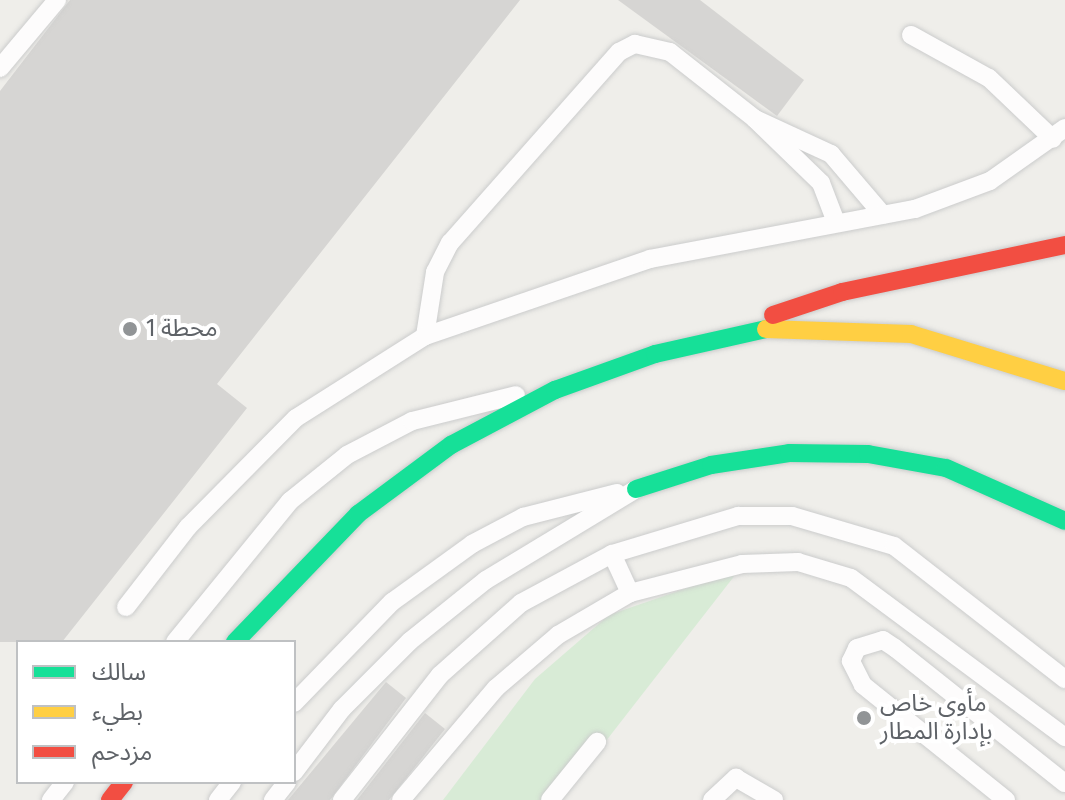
<!DOCTYPE html>
<html>
<head>
<meta charset="utf-8">
<style>
  body { margin:0 }
  #map { position:relative; width:1065px; height:800px; overflow:hidden; background:#efeeea; font-family:"Fira Sans Condensed","Noto Sans Arabic",sans-serif }
  div>[style] { position:absolute }
  [style*='--x'] { left:calc(var(--x)*1px); top:calc(var(--y)*1px); width:calc(var(--w)*1px); rotate:calc(var(--a)*1deg) }
  .green>* { inset:0; background:#d8ebd6 }
  .building>* { inset:0; background:#d6d5d3 }
  .roads { filter:drop-shadow(0 0 2px #cbcccc) drop-shadow(0 0 2px #cbcccc) }
  .lane>* { height:18px; margin:-9px; padding:0 9px; transform-origin:9px; border-radius:9px; background:#fdfcfc }
  .fast>* { height:18px; margin:-9px; padding:0 9px; transform-origin:9px; border-radius:9px; background:#16e098 }
  .slow>* { height:18px; margin:-9px; padding:0 9px; transform-origin:9px; border-radius:9px; background:#ffcf43 }
  .jam>* { height:18px; margin:-9px; padding:0 9px; transform-origin:9px; border-radius:9px; background:#f24e42 }
  .dots>* { width:22px; height:22px; translate:-50% -50%; box-sizing:border-box; border:4px solid #fff; border-radius:50% }
  span { translate:-50% -50%; white-space:nowrap; text-align:center; line-height:1.15; -webkit-text-stroke:8px #fff; paint-order:stroke }
  .poi-label { font-size:24px; color:#5f6368 }
  .left { translate:0 -50%; text-align:left }
  .legend { position:absolute; left:16px; top:640px; width:280px; height:144px; box-sizing:border-box; background:#fff; border:2px solid #bfc1c3; margin:0; padding:10px 14px; list-style:none; font-size:24px; color:#5f6368 }
  .legend li { display:flex; align-items:center; gap:16px; height:40px }
  .legend b { width:40px; border:2px solid #bfc1c3 }
</style>
</head>
<body>
<div id="map">
  <div class="green">
    <i style="clip-path:polygon(739px 570px,560px 800px,443px 800px,535px 679px,609px 615px)"></i>
  </div>
  <div class="building">
    <i style="clip-path:polygon(70px 0,520px 0,217px 384px,247px 408px,62px 642px,0 642px,0 91px)"></i>
    <i style="clip-path:polygon(618px 0,700px 0,804px 80px,777px 116px)"></i>
    <i style="clip-path:polygon(386px 682px,406px 698px,330px 800px,288px 800px)"></i>
    <i style="clip-path:polygon(425px 713px,445px 729px,389px 800px,357px 800px)"></i>
  </div>
  <div class="roads">
    <div class="lane">
      <i style="--x:911;--y:35;--w:89;--a:28.9"></i>
      <i style="--x:989;--y:78;--w:88;--a:43.6"></i>
      <i style="--x:0;--y:68;--w:89;--a:-50"></i>
      <i style="--x:755;--y:119;--w:84;--a:24.7"></i>
      <i style="--x:831;--y:154;--w:80;--a:49.6"></i>
      <i style="--x:425;--y:336;--w:65;--a:-81.1"></i>
      <i style="--x:435;--y:272;--w:33;--a:-63"></i>
      <i style="--x:450;--y:243;--w:255;--a:-48.5"></i>
      <i style="--x:619;--y:52;--w:18;--a:-27"></i>
      <i style="--x:635;--y:44;--w:36;--a:13"></i>
      <i style="--x:670;--y:52;--w:108;--a:38.2"></i>
      <i style="--x:755;--y:119;--w:92;--a:44.1"></i>
      <i style="--x:821;--y:183;--w:42;--a:69"></i>
      <i style="--x:612;--y:554;--w:43;--a:65.2"></i>
      <i style="--x:126;--y:607;--w:101;--a:-52.2"></i>
      <i style="--x:188;--y:527;--w:153;--a:-45.3"></i>
      <i style="--x:296;--y:418;--w:153;--a:-32.4"></i>
      <i style="--x:425;--y:336;--w:238;--a:-18.9"></i>
      <i style="--x:650;--y:259;--w:270;--a:-10.7"></i>
      <i style="--x:915;--y:209;--w:80;--a:-20.5"></i>
      <i style="--x:990;--y:181;--w:92;--a:-35.2"></i>
      <i style="--x:175;--y:642;--w:182;--a:-50.8"></i>
      <i style="--x:290;--y:501;--w:73;--a:-38.9"></i>
      <i style="--x:347;--y:455;--w:73;--a:-27.6"></i>
      <i style="--x:412;--y:421;--w:107;--a:-14"></i>
      <i style="--x:294;--y:703;--w:141;--a:-45.9"></i>
      <i style="--x:392;--y:602;--w:99;--a:-35.9"></i>
      <i style="--x:472;--y:544;--w:58;--a:-27.9"></i>
      <i style="--x:523;--y:517;--w:97;--a:-14.3"></i>
      <i style="--x:294;--y:772;--w:79;--a:-52.7"></i>
      <i style="--x:342;--y:709;--w:96;--a:-45"></i>
      <i style="--x:410;--y:641;--w:97;--a:-38.8"></i>
      <i style="--x:486;--y:580;--w:175;--a:-31.2"></i>
      <i style="--x:51;--y:800;--w:23;--a:-52"></i>
      <i style="--x:218;--y:800;--w:23;--a:-52"></i>
      <i style="--x:273;--y:800;--w:23;--a:-52"></i>
      <i style="--x:342;--y:800;--w:159;--a:-51.9"></i>
      <i style="--x:440;--y:675;--w:108;--a:-41.6"></i>
      <i style="--x:521;--y:603;--w:103;--a:-28.3"></i>
      <i style="--x:612;--y:554;--w:132;--a:-16.8"></i>
      <i style="--x:738;--y:516;--w:54;--a:0"></i>
      <i style="--x:792;--y:516;--w:106;--a:16.4"></i>
      <i style="--x:894;--y:546;--w:217;--a:37.9"></i>
      <i style="--x:401;--y:800;--w:147;--a:-49.7"></i>
      <i style="--x:496;--y:688;--w:82;--a:-40.5"></i>
      <i style="--x:558;--y:635;--w:83;--a:-30.3"></i>
      <i style="--x:630;--y:593;--w:116;--a:-14.5"></i>
      <i style="--x:742;--y:564;--w:56;--a:-2"></i>
      <i style="--x:798;--y:562;--w:55;--a:16.8"></i>
      <i style="--x:851;--y:578;--w:267;--a:36.6"></i>
      <i style="--x:550;--y:800;--w:75;--a:-51"></i>
      <i style="--x:712;--y:800;--w:33;--a:-43"></i>
      <i style="--x:736;--y:778;--w:44;--a:30.1"></i>
      <i style="--x:1006;--y:800;--w:184;--a:-141.2"></i>
      <i style="--x:863;--y:685;--w:27;--a:-117"></i>
      <i style="--x:851;--y:661;--w:14;--a:-65"></i>
      <i style="--x:857;--y:648;--w:27;--a:-17"></i>
      <i style="--x:883;--y:640;--w:14;--a:34"></i>
      <i style="--x:895;--y:648;--w:217;--a:38.5"></i>
    </div>
    <div class="fast">
      <i style="--x:636;--y:489;--w:79;--a:-17.7"></i>
      <i style="--x:711;--y:465;--w:79;--a:-8.7"></i>
      <i style="--x:789;--y:453;--w:79;--a:0.7"></i>
      <i style="--x:868;--y:454;--w:79;--a:10.2"></i>
      <i style="--x:946;--y:468;--w:130;--a:24"></i>
      <i style="--x:235;--y:642;--w:178;--a:-46.1"></i>
      <i style="--x:358;--y:514;--w:116;--a:-36.6"></i>
      <i style="--x:451;--y:445;--w:118;--a:-27.9"></i>
      <i style="--x:555;--y:390;--w:106;--a:-19.8"></i>
      <i style="--x:655;--y:354;--w:114;--a:-12.7"></i>
    </div>
    <div class="slow">
      <i style="--x:766;--y:329;--w:145;--a:2"></i>
      <i style="--x:911;--y:334;--w:161;--a:17"></i>
    </div>
    <div class="jam">
      <i style="--x:773;--y:315;--w:73;--a:-18.4"></i>
      <i style="--x:842;--y:292;--w:228;--a:-11.9"></i>
      <i style="--x:110;--y:800;--w:23;--a:-52"></i>
    </div>
  </div>
  <div class="dots">
    <i style="left:130px;top:329px;background:#919496"></i>
    <i style="left:864px;top:718px;background:#919496"></i>
  </div>
  <div class="poi-label">
    <span class="left" style="left:146px;top:329px">محطة 1</span>
    <span class="left" style="left:880px;top:718px">مأوى خاص<br>بإدارة المطار</span>
  </div>
  <ul class="legend">
  <li><b style="height:10px;background:#16e098"></b>سالك</li>
  <li><b style="height:10px;background:#ffcf43"></b>بطيء</li>
  <li><b style="height:10px;background:#f24e42"></b>مزدحم</li>
  </ul>
</div>
</body>
</html>
